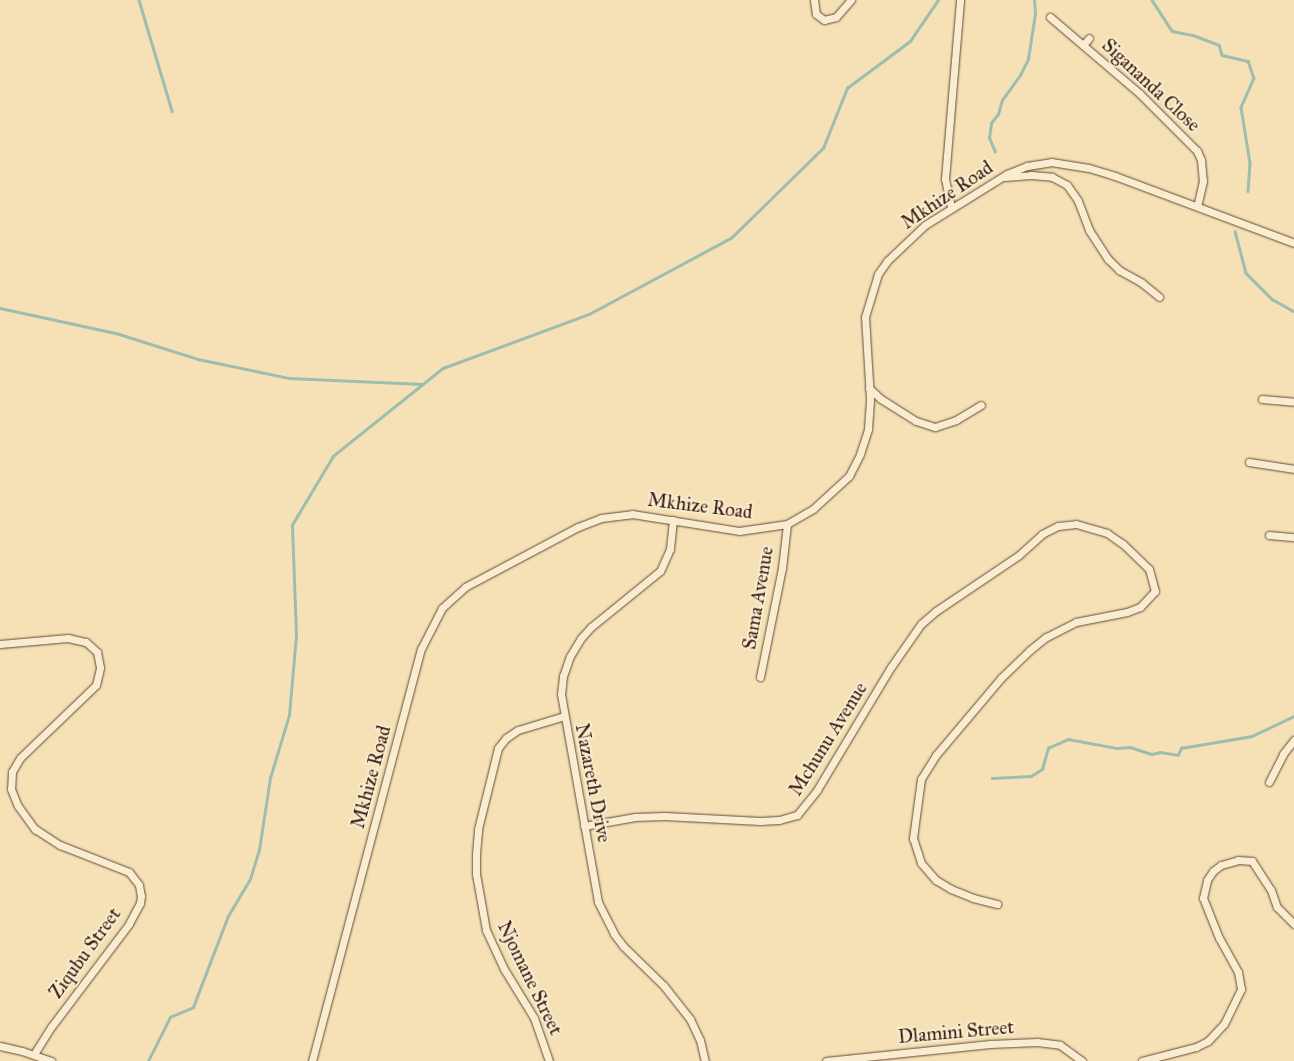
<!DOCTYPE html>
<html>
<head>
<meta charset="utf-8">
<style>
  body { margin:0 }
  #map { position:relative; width:1294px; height:1061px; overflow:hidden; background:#f6e1b7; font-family:"IM FELL Great Primer",serif }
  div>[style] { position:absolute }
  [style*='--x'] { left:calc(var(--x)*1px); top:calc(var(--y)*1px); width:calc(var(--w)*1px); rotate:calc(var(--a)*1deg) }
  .stream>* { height:2.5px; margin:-1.25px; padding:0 1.25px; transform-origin:1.25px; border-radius:1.25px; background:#9dbeae }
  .roads { filter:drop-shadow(0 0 1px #644935) drop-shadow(0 0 1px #644935) }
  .minor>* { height:7px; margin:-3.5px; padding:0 3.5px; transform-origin:3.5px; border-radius:3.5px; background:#f9ecd0 }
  span { translate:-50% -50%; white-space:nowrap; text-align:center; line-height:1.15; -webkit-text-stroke:4px #f9ecd0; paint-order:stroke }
  .street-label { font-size:19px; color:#33160a }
</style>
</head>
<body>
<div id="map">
  <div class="stream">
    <i style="--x:139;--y:0;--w:116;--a:73.4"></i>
    <i style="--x:1152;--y:0;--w:37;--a:57"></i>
    <i style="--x:1172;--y:31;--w:21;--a:11"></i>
    <i style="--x:1193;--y:35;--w:28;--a:21"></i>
    <i style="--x:1219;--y:45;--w:10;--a:73"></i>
    <i style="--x:1222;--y:55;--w:27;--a:13"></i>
    <i style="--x:1248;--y:61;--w:18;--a:71"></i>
    <i style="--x:1254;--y:78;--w:32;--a:114"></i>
    <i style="--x:1241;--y:107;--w:57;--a:80.9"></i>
    <i style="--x:1250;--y:163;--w:28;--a:94"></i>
    <i style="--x:995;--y:152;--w:15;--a:-113"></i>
    <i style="--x:989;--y:138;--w:15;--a:-82"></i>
    <i style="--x:991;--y:123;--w:11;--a:-52"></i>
    <i style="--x:998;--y:114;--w:15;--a:-74"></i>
    <i style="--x:1002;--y:100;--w:31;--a:-54"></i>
    <i style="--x:1020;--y:75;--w:18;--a:-63"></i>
    <i style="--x:1028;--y:59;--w:46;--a:-81.2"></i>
    <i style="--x:1035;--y:14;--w:14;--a:-94"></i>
    <i style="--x:1235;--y:231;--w:43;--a:75.3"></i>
    <i style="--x:1246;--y:273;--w:37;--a:45"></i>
    <i style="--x:1272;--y:299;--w:25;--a:29"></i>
    <i style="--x:0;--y:308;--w:119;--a:12.2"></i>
    <i style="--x:116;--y:333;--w:86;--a:17.6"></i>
    <i style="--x:198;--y:359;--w:93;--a:11.8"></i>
    <i style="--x:289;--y:378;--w:133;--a:2.6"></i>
    <i style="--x:992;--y:778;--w:39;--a:-3"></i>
    <i style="--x:1031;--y:776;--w:13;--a:-32"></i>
    <i style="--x:1042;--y:769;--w:22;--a:-74"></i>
    <i style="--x:1048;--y:748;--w:22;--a:-24"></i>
    <i style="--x:1068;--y:739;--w:50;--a:10.4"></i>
    <i style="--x:1117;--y:748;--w:13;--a:-4"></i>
    <i style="--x:1130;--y:747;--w:23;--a:18"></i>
    <i style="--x:1152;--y:754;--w:8;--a:-14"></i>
    <i style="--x:1160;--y:752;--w:18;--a:9"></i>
    <i style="--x:1178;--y:755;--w:8;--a:-67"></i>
    <i style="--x:1181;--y:748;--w:72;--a:-9.6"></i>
    <i style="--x:1252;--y:736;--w:47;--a:-25.5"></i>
    <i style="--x:148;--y:1061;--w:49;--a:-63.4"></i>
    <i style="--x:170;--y:1017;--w:25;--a:-23"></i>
    <i style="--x:193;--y:1007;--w:97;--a:-69"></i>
    <i style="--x:228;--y:916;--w:43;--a:-59.3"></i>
    <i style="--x:250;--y:879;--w:30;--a:-73"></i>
    <i style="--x:259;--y:850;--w:73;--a:-81.3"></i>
    <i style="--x:270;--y:778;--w:66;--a:-73.2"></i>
    <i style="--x:289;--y:715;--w:80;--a:-85"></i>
    <i style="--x:296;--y:635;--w:110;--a:-92.1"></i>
    <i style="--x:292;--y:525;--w:80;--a:-59.3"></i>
    <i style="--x:333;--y:456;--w:141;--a:-38.7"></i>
    <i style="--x:443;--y:368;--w:156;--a:-20.3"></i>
    <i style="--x:589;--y:314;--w:161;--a:-28.2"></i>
    <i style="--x:731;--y:238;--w:129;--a:-44.4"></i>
    <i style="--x:823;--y:148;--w:65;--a:-68.2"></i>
    <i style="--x:847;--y:88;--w:79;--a:-36.7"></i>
    <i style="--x:910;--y:41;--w:50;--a:-55.7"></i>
  </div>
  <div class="roads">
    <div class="minor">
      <i style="--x:814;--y:0;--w:14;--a:82"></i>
      <i style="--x:816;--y:14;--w:10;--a:37"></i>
      <i style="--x:824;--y:20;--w:12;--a:-14"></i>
      <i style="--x:836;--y:17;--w:23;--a:-49"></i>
      <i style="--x:1050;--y:17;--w:118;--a:40.5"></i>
      <i style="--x:1140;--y:94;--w:81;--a:45"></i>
      <i style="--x:1197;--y:151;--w:10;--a:66"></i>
      <i style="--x:1201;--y:160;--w:21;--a:85"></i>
      <i style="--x:1203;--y:181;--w:26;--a:103"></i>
      <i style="--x:1083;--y:45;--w:9;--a:-49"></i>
      <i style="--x:1004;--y:177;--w:27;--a:-4"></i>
      <i style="--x:1031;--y:175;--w:21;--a:5"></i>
      <i style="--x:1052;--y:177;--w:17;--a:28"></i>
      <i style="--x:1067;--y:185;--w:19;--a:55"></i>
      <i style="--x:1078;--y:201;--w:31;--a:69"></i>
      <i style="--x:1089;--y:230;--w:35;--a:57"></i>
      <i style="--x:1108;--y:259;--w:16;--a:45"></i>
      <i style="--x:1119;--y:270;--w:26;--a:29"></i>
      <i style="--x:1142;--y:283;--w:22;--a:39"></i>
      <i style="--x:951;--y:207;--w:29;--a:-102"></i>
      <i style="--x:945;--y:179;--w:180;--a:-85.2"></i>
      <i style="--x:869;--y:388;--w:16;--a:43"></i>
      <i style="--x:881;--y:399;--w:41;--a:32.2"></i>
      <i style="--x:916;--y:421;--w:20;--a:18"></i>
      <i style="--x:935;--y:427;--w:22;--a:-18"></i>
      <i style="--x:956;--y:420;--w:29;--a:-31"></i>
      <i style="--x:1262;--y:399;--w:32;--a:5"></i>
      <i style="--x:1249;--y:462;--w:46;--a:8.8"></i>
      <i style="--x:673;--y:520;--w:29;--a:96"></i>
      <i style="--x:670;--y:549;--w:24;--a:114"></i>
      <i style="--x:660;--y:571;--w:89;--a:140.9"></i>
      <i style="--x:591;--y:627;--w:15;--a:132"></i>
      <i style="--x:581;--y:638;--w:21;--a:121"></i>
      <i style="--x:570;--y:656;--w:21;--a:109"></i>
      <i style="--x:563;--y:676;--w:18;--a:96"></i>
      <i style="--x:561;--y:694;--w:211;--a:79.9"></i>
      <i style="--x:598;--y:902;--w:36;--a:63"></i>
      <i style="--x:614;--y:934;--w:15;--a:53"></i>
      <i style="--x:623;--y:946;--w:57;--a:44.3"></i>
      <i style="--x:664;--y:986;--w:42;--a:51.8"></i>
      <i style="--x:690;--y:1019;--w:23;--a:65"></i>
      <i style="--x:700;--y:1040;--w:22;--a:77"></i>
      <i style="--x:1269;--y:535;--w:25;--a:5"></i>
      <i style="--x:0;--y:644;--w:68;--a:-5"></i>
      <i style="--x:68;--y:638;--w:18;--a:13"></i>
      <i style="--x:86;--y:642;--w:15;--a:42"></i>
      <i style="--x:97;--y:652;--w:16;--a:79"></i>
      <i style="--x:100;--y:668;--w:17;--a:103"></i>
      <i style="--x:96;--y:685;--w:105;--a:136.2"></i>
      <i style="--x:20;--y:758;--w:16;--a:120"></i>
      <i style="--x:12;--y:772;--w:17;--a:93"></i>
      <i style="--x:11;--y:789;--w:18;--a:68"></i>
      <i style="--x:18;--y:806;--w:29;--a:54"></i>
      <i style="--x:35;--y:829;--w:30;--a:33"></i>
      <i style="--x:60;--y:845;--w:74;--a:21.4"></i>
      <i style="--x:129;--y:872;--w:16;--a:52"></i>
      <i style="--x:139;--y:885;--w:11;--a:80"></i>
      <i style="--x:141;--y:896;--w:7;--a:98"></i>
      <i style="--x:140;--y:903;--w:24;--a:118"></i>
      <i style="--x:129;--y:924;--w:129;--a:127.1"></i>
      <i style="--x:51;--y:1027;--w:32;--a:122"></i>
      <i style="--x:760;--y:677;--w:111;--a:-78.6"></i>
      <i style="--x:782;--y:568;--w:44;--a:-83.5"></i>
      <i style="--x:1269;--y:782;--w:31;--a:-63"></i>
      <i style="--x:1283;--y:754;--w:18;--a:-52"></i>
      <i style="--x:584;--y:826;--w:52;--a:-10"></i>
      <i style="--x:635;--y:817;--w:30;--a:-2"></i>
      <i style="--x:665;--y:816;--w:95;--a:3"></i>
      <i style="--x:760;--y:821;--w:19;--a:-3"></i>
      <i style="--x:779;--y:820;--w:19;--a:-16"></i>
      <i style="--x:797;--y:815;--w:32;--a:-51"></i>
      <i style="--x:817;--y:790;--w:144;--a:-59"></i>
      <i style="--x:891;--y:667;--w:52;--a:-55.1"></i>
      <i style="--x:921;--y:624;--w:20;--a:-41"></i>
      <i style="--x:936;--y:611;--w:100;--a:-34"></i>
      <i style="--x:1019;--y:555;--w:31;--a:-42"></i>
      <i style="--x:1042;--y:534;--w:18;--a:-27"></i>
      <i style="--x:1058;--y:526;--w:18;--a:-6"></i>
      <i style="--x:1076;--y:524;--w:32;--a:16"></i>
      <i style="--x:1107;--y:533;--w:19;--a:35"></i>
      <i style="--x:1123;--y:544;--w:36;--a:44"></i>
      <i style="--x:1149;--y:569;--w:23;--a:75"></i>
      <i style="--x:1155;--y:591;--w:22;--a:133"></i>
      <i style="--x:1140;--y:607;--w:14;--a:159"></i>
      <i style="--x:1127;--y:612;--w:52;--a:168.9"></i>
      <i style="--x:1076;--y:622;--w:34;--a:153"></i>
      <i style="--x:1046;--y:637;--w:21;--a:141"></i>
      <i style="--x:1030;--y:650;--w:40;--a:136"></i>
      <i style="--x:1001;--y:678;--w:101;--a:130.2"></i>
      <i style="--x:936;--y:755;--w:28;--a:122"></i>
      <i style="--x:921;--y:779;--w:60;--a:97.7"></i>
      <i style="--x:913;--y:838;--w:26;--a:72"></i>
      <i style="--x:921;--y:863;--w:23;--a:49"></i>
      <i style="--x:936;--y:880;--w:17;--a:31"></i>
      <i style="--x:951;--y:889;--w:24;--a:22"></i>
      <i style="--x:973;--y:898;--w:25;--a:14"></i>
      <i style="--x:0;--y:1046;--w:23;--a:13"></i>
      <i style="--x:22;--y:1051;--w:31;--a:19"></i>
      <i style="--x:312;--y:1061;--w:426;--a:-75.2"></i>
      <i style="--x:421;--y:649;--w:46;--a:-62.9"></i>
      <i style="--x:442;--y:608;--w:31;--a:-42"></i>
      <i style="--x:465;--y:587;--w:128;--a:-28"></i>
      <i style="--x:578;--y:527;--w:25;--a:-21"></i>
      <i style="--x:601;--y:518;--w:31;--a:-7"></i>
      <i style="--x:632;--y:514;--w:108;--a:9"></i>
      <i style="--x:739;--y:531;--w:49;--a:-8.3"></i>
      <i style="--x:787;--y:524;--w:30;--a:-30"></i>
      <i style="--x:813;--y:509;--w:49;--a:-42.5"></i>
      <i style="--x:849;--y:476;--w:25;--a:-63"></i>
      <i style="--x:860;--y:454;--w:26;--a:-72"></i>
      <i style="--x:868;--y:429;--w:31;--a:-86"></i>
      <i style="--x:870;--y:398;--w:81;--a:-93.5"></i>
      <i style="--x:865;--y:317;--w:45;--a:-73.2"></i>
      <i style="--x:878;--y:274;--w:16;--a:-55"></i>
      <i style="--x:887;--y:261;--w:52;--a:-43.5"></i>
      <i style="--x:925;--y:225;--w:97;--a:-31.9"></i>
      <i style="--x:1007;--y:174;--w:22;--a:-22"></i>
      <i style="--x:1027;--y:166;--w:24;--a:-9"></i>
      <i style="--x:1051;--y:162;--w:38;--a:9"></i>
      <i style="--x:1089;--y:168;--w:27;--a:17"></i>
      <i style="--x:1115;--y:176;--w:191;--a:20.5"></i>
      <i style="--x:549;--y:1061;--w:46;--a:-109.2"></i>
      <i style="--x:534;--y:1018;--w:57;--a:-121.5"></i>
      <i style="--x:504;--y:969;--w:43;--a:-114.8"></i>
      <i style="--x:486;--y:930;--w:57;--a:-100.1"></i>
      <i style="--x:476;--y:874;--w:20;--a:-90"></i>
      <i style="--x:476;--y:854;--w:25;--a:-85"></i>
      <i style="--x:478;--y:829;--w:83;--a:-76.1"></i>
      <i style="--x:498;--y:748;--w:13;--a:-51"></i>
      <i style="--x:506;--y:738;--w:14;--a:-34"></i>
      <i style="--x:518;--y:730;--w:48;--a:-16.9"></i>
      <i style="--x:826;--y:1061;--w:165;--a:-5.9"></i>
      <i style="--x:990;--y:1044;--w:47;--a:-2.4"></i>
      <i style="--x:1037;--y:1042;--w:23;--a:7"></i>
      <i style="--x:1060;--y:1045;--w:27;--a:36"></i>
      <i style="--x:1142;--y:1061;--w:56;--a:-14.5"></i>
      <i style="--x:1196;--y:1047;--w:13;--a:-27"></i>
      <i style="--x:1208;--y:1041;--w:23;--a:-47"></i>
      <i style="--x:1224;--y:1024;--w:39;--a:-64"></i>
      <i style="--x:1241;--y:989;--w:17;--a:-100"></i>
      <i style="--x:1238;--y:972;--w:39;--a:-119"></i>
      <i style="--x:1219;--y:938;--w:43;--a:-111.8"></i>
      <i style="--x:1203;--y:898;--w:18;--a:-77"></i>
      <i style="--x:1207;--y:880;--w:11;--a:-56"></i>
      <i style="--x:1213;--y:871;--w:10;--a:-37"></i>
      <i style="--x:1221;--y:865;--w:18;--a:-16"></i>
      <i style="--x:1238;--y:860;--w:14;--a:4"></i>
      <i style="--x:1252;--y:861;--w:35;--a:57"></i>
      <i style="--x:1271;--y:890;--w:18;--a:71"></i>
      <i style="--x:1277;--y:907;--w:24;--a:45"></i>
    </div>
  </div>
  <div class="street-label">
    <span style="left:1151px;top:85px;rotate:43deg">Sigananda Close</span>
    <span style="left:947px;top:195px;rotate:-34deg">Mkhize Road</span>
    <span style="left:700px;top:506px;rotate:7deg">Mkhize Road</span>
    <span style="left:758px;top:598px;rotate:-80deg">Sama Avenue</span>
    <span style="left:828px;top:739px;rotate:-58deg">Mchunu Avenue</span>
    <span style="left:371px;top:777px;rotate:-75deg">Mkhize Road</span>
    <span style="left:593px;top:783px;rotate:79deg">Nazareth Drive</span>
    <span style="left:85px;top:953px;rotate:-54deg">Ziqubu Street</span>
    <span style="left:530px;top:978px;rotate:64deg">Njomane Street</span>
    <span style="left:956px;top:1032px;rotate:-5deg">Dlamini Street</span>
  </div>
</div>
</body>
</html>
